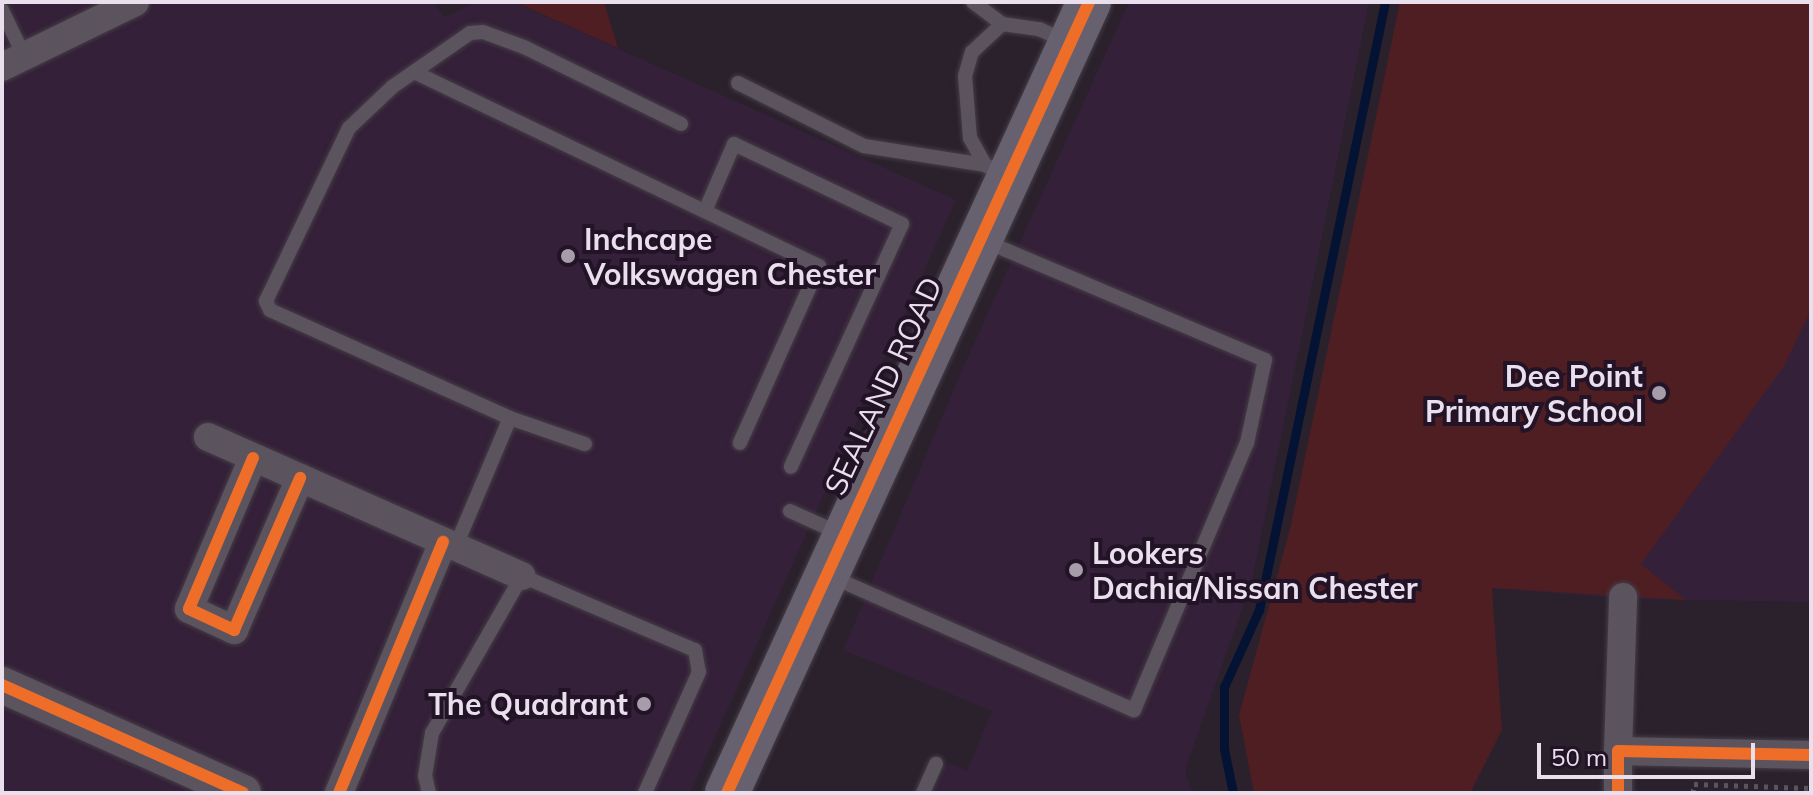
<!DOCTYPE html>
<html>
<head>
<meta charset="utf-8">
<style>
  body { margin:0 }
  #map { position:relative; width:1813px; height:795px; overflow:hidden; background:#2a212c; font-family:Mulish,sans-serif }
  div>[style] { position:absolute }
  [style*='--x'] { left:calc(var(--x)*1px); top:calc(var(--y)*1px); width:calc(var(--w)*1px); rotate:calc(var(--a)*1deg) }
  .built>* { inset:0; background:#342038 }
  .green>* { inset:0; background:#4e1e22 }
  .stream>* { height:9px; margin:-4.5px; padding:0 4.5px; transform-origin:4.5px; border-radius:4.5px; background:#041233 }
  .path>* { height:5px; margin-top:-2.5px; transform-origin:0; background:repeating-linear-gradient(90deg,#5a545c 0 4px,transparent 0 10px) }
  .roads { filter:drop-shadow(0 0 2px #453d47) drop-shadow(0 0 2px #453d47) }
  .service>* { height:14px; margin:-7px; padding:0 7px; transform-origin:7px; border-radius:7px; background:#5b535d }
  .minor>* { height:28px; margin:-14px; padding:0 14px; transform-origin:14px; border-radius:14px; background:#5b535d }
  .tertiary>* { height:36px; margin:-18px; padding:0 18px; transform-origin:18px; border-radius:18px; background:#5b535d }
  .primary>* { height:44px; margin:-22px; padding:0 22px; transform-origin:22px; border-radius:22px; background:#67616f }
  .cycleway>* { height:12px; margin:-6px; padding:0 6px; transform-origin:6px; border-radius:6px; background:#ee6e29 }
  .dots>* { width:22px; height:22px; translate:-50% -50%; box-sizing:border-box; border:4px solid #231327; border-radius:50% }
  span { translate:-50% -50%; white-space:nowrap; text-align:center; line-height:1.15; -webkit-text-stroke:8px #231327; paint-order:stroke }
  .poi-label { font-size:30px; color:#eadfed; font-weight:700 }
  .left { translate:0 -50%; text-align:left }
  .right { translate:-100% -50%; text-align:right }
  .street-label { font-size:30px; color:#eadfed }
  .frame { position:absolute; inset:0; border:4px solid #eadfed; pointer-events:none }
  .scale { position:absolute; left:1537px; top:743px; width:218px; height:36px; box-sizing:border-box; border:4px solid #eadfed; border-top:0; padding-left:10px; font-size:24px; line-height:28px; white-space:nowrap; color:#eadfed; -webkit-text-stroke:6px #231327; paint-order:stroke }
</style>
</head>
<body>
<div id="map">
  <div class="built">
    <i style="clip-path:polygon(2px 2px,434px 2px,444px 17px,477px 2px,514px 2px,956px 200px,690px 793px,2px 793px)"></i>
    <i style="clip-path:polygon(1129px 2px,1369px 2px,1252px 581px,1185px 770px,1192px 793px,934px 793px,947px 762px,967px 771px,992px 711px,843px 650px,962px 370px)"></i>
    <i style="clip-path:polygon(1811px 2px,1811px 602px,1633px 599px,1491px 588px)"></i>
  </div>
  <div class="green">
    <i style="clip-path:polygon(515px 2px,604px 2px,618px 48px)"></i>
    <i style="clip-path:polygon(1400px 2px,1811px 2px,1811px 310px,1784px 366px,1641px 564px,1686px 600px,1492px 588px,1502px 730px,1470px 793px,1254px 793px,1239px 715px,1290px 529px)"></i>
  </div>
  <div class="stream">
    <i style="--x:1233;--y:793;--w:45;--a:-101.6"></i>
    <i style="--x:1224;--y:749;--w:62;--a:-90"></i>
    <i style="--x:1224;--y:687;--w:85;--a:-65.6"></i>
    <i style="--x:1259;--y:610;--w:621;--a:-78.29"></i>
  </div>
  <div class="path">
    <i style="--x:1693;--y:793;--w:9;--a:-84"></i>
    <i style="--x:1694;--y:784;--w:117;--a:2"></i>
  </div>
  <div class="roads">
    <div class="service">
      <i style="--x:973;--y:2;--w:36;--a:37"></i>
      <i style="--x:1002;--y:24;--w:37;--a:8"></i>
      <i style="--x:1039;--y:29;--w:30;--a:24"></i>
      <i style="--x:2;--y:10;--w:51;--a:64.4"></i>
      <i style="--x:414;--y:72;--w:449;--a:25.6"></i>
      <i style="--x:819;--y:266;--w:194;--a:114.1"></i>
      <i style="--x:738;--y:83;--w:141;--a:26.6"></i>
      <i style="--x:864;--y:146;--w:122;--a:8.9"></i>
      <i style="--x:985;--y:165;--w:22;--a:27"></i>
      <i style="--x:985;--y:165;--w:31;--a:-119"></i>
      <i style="--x:970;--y:138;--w:62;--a:-94.6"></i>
      <i style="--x:965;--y:76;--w:25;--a:-74"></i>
      <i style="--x:972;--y:52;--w:41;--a:-43"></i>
      <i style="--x:705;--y:211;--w:73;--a:-66.6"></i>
      <i style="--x:734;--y:144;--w:186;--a:25.5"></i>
      <i style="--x:902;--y:224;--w:267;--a:114.6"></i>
      <i style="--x:585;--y:444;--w:79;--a:-160.9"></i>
      <i style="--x:510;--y:418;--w:263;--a:-155.8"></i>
      <i style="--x:270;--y:310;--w:10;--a:-114"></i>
      <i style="--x:266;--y:301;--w:192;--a:-64.4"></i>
      <i style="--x:349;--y:128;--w:59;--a:-43.6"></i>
      <i style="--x:392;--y:87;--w:95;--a:-34.7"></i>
      <i style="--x:470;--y:33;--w:13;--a:-4"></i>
      <i style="--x:483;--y:32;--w:44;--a:20.1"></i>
      <i style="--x:524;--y:47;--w:175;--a:26.1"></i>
      <i style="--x:790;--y:511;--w:58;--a:24.4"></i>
      <i style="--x:455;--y:548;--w:141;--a:-67.1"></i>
      <i style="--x:832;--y:577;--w:330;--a:23.8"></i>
      <i style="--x:1134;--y:710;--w:290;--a:-67.1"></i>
      <i style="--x:1247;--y:443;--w:85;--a:-77.8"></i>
      <i style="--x:1265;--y:360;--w:305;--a:-157"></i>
      <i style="--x:429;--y:793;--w:17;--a:-103"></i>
      <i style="--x:425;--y:776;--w:44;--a:-80.8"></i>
      <i style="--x:432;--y:733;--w:181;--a:-60.2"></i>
      <i style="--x:522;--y:576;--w:188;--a:23.2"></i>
      <i style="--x:695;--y:650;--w:22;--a:80"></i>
      <i style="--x:699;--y:672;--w:133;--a:114.1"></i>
      <i style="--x:923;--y:793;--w:32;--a:-66"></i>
    </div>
    <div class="minor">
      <i style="--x:2;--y:67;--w:148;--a:-26"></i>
      <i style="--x:208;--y:437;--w:343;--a:23.9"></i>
      <i style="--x:253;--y:458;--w:164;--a:113"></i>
      <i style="--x:189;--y:609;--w:50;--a:25"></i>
      <i style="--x:234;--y:630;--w:166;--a:-66.5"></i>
      <i style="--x:1618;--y:751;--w:154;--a:-88.1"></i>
      <i style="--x:339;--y:793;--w:272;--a:-67.5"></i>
      <i style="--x:1618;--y:793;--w:42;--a:-90"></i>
      <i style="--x:1618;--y:751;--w:193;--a:1.2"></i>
    </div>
    <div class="tertiary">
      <i style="--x:2;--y:685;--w:264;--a:24.1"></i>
    </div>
    <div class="primary">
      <i style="--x:727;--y:793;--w:870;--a:-65.41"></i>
    </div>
  </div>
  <div class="cycleway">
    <i style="--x:253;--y:458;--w:164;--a:113"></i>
    <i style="--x:189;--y:609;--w:50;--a:25"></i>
    <i style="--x:234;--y:630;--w:166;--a:-66.5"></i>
    <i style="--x:2;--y:685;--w:264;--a:24.1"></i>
    <i style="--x:339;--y:793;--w:272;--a:-67.5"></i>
    <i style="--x:727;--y:793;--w:870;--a:-65.41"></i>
    <i style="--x:1618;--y:793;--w:42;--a:-90"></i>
    <i style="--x:1618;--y:751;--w:193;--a:1.2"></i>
  </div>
  <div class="dots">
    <i style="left:568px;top:256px;background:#a79ca9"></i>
    <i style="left:1659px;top:393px;background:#a79ca9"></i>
    <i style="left:1076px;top:570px;background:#a79ca9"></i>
    <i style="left:644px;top:704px;background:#a79ca9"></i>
  </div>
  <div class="poi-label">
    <span class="left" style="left:584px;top:256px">Inchcape<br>Volkswagen Chester</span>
    <span class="right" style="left:1643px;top:393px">Dee Point<br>Primary School</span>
    <span class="left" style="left:1092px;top:570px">Lookers<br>Dachia/Nissan Chester</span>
    <span class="right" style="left:628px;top:704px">The Quadrant</span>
  </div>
  <div class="street-label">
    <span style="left:883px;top:386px;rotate:-65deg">SEALAND ROAD</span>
  </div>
  <div class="frame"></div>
  <div class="scale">50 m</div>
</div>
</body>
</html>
